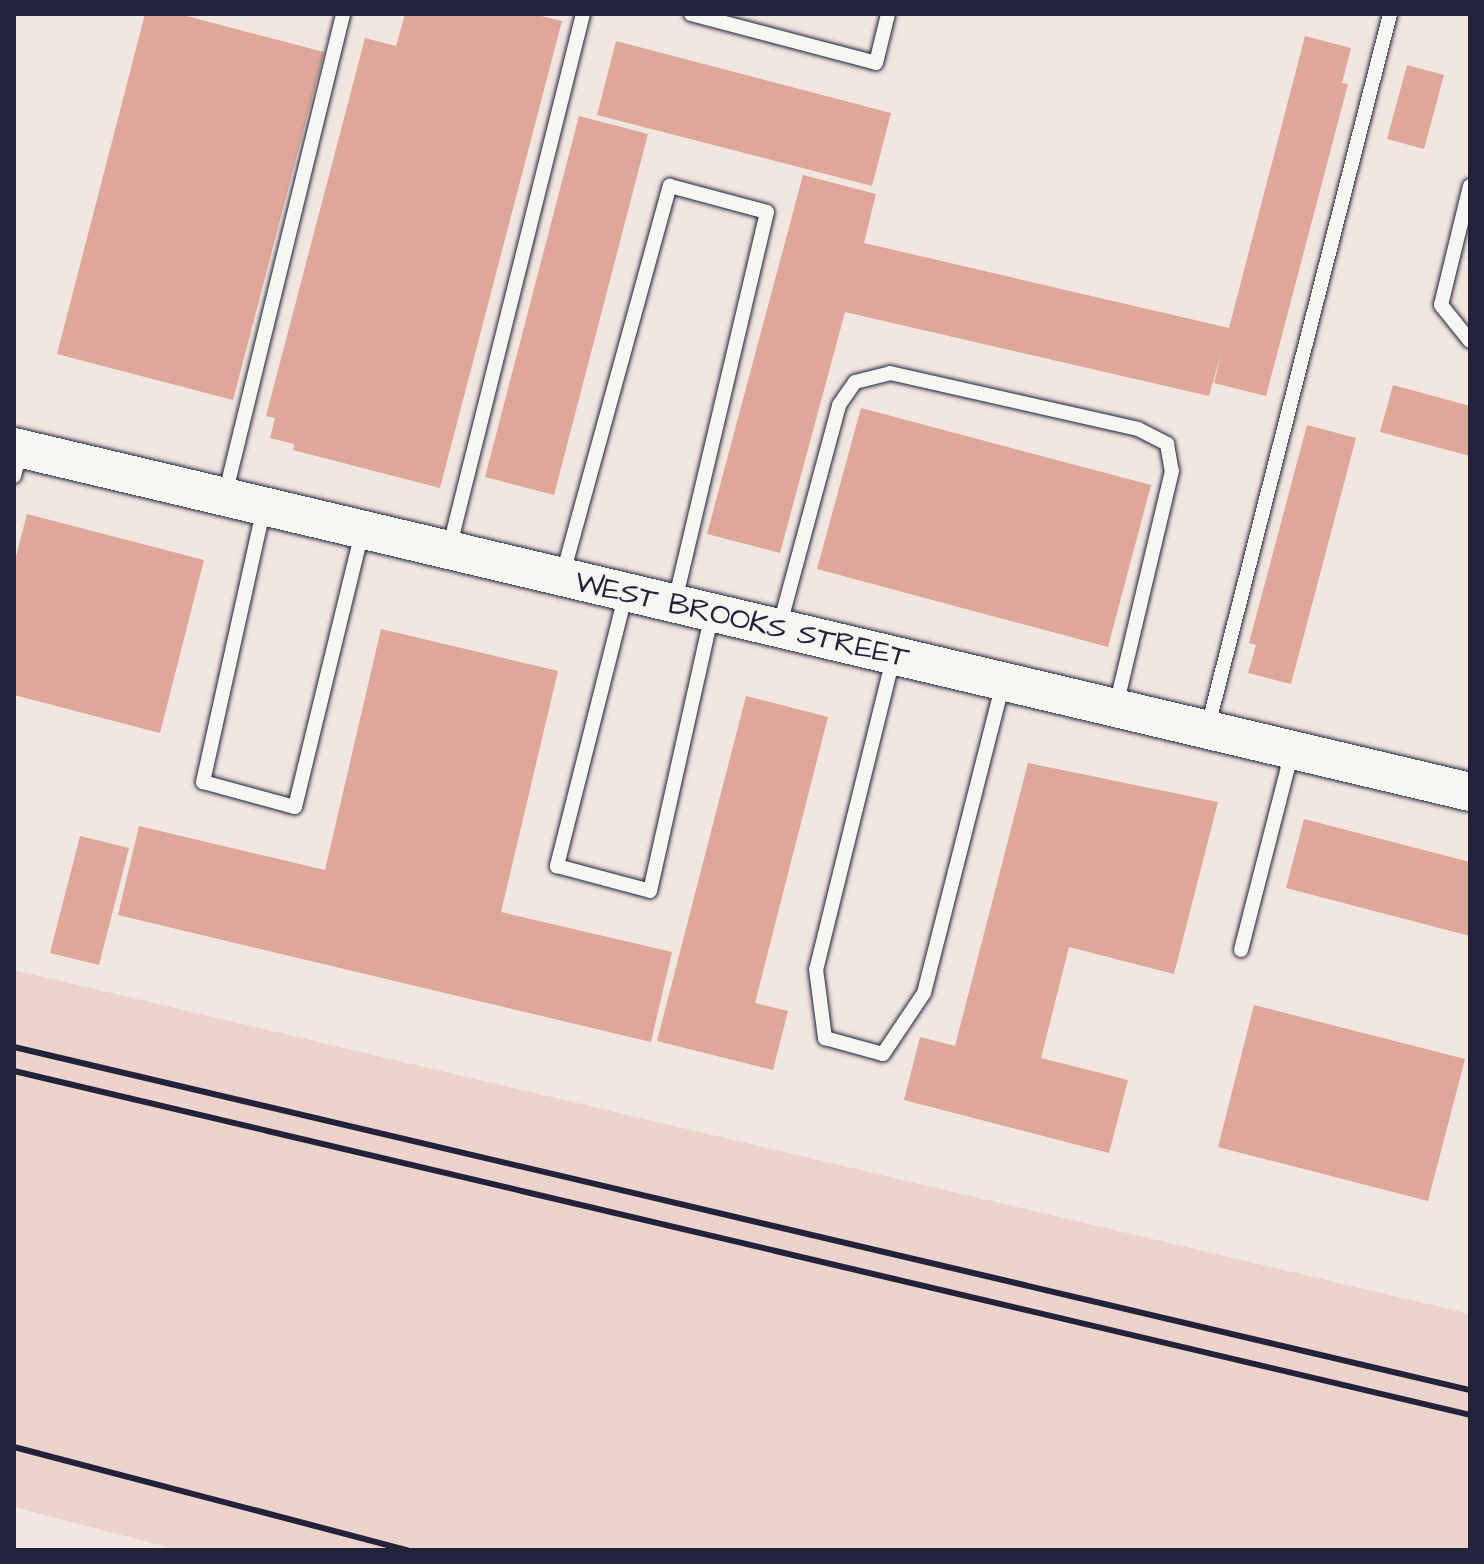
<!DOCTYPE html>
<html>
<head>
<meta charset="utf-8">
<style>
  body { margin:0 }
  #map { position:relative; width:1484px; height:1564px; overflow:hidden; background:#f1e6e0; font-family:"Architects Daughter",sans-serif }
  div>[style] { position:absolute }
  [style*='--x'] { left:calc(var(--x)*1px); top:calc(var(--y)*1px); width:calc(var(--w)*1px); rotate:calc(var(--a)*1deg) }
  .built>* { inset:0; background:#ecd3cb }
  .building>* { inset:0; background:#dfa799 }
  .roads { filter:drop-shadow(0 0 2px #22223b) drop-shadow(0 0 2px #22223b) }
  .lane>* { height:14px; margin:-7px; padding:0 7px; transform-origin:7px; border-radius:7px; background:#f6f6f2 }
  .secondary>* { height:38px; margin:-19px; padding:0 19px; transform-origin:19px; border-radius:19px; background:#f6f6f2 }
  .rail>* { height:6px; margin:-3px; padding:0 3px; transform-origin:3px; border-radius:3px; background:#22223b }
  span { translate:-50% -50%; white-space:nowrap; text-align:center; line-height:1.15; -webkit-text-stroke:7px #f6f6f2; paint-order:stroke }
  .street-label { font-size:30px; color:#22223b }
  .frame { position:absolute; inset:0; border:16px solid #22223b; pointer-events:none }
</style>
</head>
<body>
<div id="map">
  <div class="built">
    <i style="clip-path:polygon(14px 970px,1470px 1314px,1470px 1550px,179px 1550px,14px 1507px)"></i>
  </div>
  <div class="building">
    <i style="clip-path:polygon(145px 14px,179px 14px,324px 52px,233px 400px,57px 354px)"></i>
    <i style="clip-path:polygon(405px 14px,533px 14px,562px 21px,440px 488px,293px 450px,294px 444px,270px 438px,275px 418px,266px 416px,365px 38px,396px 46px)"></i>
    <i style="clip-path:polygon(1305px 36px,1351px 48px,1342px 83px,1348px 84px,1266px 396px,1214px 383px,1222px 350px,1209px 396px,845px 312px,780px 553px,707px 534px,803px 175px,876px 194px,864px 243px,1229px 328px)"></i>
    <i style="clip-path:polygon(616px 41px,891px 113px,872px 186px,597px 115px)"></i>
    <i style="clip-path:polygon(1407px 65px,1444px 75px,1424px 149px,1387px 139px)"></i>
    <i style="clip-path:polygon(579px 116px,648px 134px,554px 495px,485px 477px)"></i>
    <i style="clip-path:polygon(1393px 385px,1470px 406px,1470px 456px,1380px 432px)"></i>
    <i style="clip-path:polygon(861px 408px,1151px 485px,1108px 647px,817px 569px)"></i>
    <i style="clip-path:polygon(1307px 425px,1356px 438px,1291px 684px,1248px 673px,1256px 645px,1249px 643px)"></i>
    <i style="clip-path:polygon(27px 514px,204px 560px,160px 733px,14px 695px,14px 564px)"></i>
    <i style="clip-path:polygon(381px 629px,558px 671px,501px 912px,672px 952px,651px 1042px,118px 915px,139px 826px,325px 870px)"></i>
    <i style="clip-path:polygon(746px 696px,828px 717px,755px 1003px,788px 1011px,773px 1070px,657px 1041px)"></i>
    <i style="clip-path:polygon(1028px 763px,1218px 802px,1174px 974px,1069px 947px,1041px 1058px,1128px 1080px,1109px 1153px,904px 1100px,920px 1037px,955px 1046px)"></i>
    <i style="clip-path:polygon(1304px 819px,1470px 862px,1470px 936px,1286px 888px)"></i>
    <i style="clip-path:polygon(80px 836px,129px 848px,99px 965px,50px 953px)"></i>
    <i style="clip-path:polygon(1254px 1005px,1465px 1059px,1428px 1201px,1218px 1147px)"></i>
  </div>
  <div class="roads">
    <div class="lane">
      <i style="--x:691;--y:14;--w:191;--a:14.8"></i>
      <i style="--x:876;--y:63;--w:50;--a:-76.2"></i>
      <i style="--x:1470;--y:186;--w:122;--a:103.7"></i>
      <i style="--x:1441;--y:305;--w:46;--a:51.1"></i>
      <i style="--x:14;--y:476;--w:28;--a:-75"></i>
      <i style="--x:225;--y:495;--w:495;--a:-76.2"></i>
      <i style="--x:264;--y:507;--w:282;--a:102.5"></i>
      <i style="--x:203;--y:782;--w:95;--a:15.2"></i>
      <i style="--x:295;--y:807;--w:282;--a:-76.3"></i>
      <i style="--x:449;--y:549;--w:552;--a:-75.94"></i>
      <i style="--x:562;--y:577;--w:406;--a:-74.6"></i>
      <i style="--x:670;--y:186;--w:100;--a:15"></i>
      <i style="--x:767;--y:212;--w:401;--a:103.3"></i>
      <i style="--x:626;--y:593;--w:282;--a:104.2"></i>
      <i style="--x:557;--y:866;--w:96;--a:15"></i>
      <i style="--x:650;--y:891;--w:285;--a:-77.4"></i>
      <i style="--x:779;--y:628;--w:231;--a:-74.9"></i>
      <i style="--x:839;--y:405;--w:28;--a:-55"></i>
      <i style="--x:855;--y:382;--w:36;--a:-14"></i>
      <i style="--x:890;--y:373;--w:254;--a:12.7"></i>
      <i style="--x:1138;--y:429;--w:33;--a:27"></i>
      <i style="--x:1167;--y:444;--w:27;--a:80"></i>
      <i style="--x:1172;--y:471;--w:242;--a:103.4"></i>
      <i style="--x:893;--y:659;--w:319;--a:103.9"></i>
      <i style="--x:816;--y:969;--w:70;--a:82.6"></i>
      <i style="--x:825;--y:1038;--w:60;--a:15.4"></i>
      <i style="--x:883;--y:1054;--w:73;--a:-56.1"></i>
      <i style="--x:924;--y:993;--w:321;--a:-75.7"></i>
      <i style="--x:1207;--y:730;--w:739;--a:-75.66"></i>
      <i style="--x:1241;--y:950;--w:205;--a:-75.6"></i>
    </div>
    <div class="secondary">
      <i style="--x:14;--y:447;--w:1496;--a:13.33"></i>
    </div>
  </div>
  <div class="rail">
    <i style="--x:14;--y:1047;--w:1496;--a:13.26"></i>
    <i style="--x:14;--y:1071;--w:1496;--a:13.29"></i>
    <i style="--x:14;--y:1447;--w:407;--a:14.7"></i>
  </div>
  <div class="street-label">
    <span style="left:742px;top:620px;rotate:13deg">WEST BROOKS STREET</span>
  </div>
  <div class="frame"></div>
</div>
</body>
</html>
